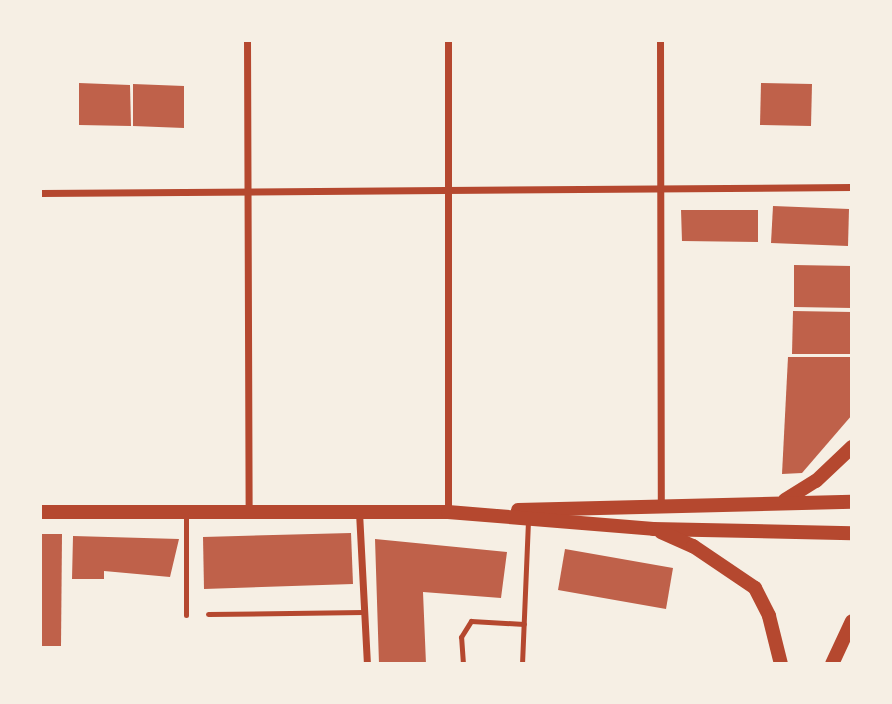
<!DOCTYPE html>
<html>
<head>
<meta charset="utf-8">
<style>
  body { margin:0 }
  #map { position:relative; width:892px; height:704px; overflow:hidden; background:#f6efe4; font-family:"PT Sans Narrow",sans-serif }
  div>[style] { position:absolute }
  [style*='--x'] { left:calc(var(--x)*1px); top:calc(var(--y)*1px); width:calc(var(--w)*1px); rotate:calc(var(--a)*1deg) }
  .building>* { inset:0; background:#bf614a }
  .service>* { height:5px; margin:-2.5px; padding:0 2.5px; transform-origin:2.5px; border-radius:2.5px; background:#b5482f }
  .minor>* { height:7px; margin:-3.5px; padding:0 3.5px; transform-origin:3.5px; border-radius:3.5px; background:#b5482f }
  .secondary>* { height:14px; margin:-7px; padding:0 7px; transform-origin:7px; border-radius:7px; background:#b5482f }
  span { translate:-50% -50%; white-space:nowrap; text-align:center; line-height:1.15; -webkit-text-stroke:5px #f6efe4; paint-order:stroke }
  .frame { position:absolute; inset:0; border:42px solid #f6efe4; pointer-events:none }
</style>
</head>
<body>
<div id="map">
  <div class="building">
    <i style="clip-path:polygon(79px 83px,130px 85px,131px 126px,79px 125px)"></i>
    <i style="clip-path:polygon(761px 83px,812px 84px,811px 126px,760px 125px)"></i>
    <i style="clip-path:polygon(133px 84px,184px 86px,184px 128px,133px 126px)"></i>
    <i style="clip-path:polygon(773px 206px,849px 209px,848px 246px,771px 243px)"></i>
    <i style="clip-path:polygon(681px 210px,758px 210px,758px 242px,682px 241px)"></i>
    <i style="clip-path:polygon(794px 265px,852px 266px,852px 308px,794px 307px)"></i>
    <i style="clip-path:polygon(793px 311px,852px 312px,852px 354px,792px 354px)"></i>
    <i style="clip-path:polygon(788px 357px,852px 357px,852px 415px,802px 473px,782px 474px)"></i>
    <i style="clip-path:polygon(351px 533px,353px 584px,204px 589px,203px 537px)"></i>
    <i style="clip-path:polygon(40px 534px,62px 534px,61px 646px,40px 646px)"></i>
    <i style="clip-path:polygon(73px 536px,179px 539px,170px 577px,104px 571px,104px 579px,72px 579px)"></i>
    <i style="clip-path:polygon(375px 539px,507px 552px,501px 598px,423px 592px,426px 664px,379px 664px)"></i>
    <i style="clip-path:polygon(565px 549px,673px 568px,666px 609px,558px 590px)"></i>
  </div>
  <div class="service">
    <i style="--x:208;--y:614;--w:156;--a:-0.7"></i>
    <i style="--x:186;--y:615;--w:100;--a:-90"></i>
    <i style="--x:463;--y:664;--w:27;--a:-94"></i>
    <i style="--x:461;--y:637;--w:19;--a:-58"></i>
    <i style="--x:471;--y:621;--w:53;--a:3.2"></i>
    <i style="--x:522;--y:664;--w:144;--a:-87.6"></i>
  </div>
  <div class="minor">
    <i style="--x:247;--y:40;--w:472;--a:89.8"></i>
    <i style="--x:660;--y:40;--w:465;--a:89.9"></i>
    <i style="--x:40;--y:193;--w:812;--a:-0.42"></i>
    <i style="--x:359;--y:512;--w:152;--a:87"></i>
    <i style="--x:448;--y:512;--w:472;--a:-90"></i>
  </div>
  <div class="secondary">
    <i style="--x:785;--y:500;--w:36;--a:-32"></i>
    <i style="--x:816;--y:481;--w:50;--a:-43.4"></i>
    <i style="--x:518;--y:510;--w:334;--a:-1.4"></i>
    <i style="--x:40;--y:512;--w:408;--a:0"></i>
    <i style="--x:448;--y:512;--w:206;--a:4.7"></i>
    <i style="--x:653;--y:529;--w:199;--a:1.2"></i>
    <i style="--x:661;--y:532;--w:35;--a:24"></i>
    <i style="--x:693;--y:546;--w:75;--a:34.1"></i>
    <i style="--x:755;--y:588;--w:31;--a:63"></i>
    <i style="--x:769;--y:616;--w:49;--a:76"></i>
    <i style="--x:832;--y:664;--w:47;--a:-65.1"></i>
  </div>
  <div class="frame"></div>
</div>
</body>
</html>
